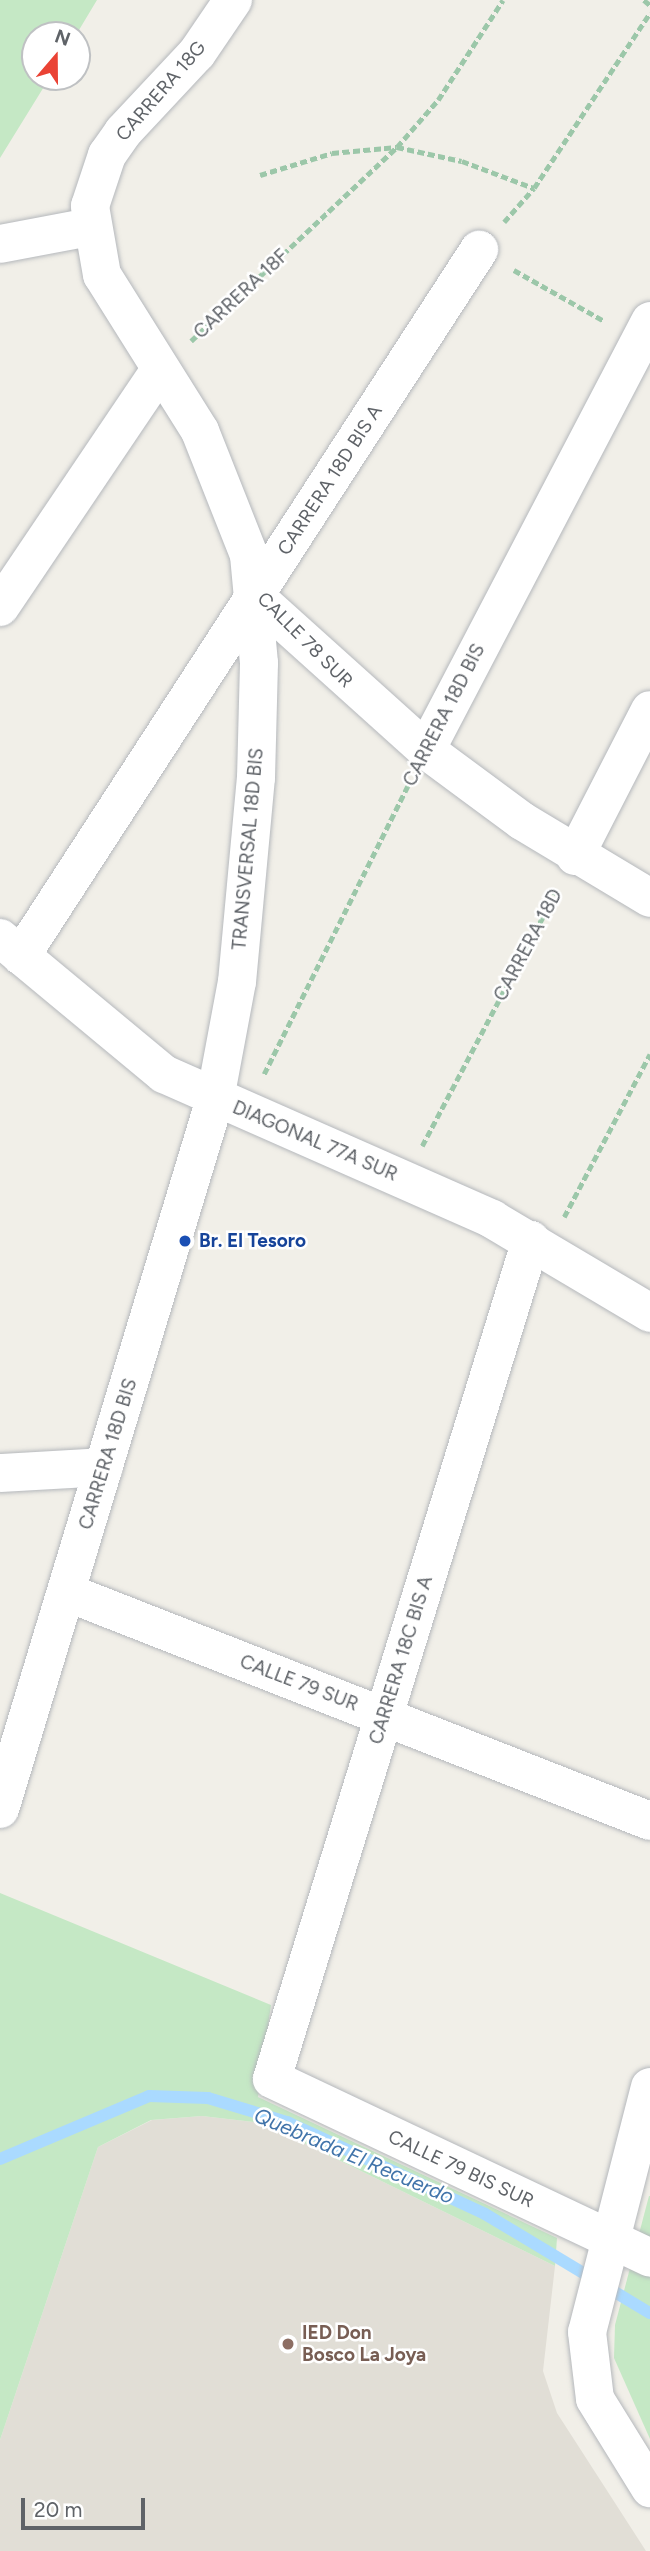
<!DOCTYPE html>
<html>
<head>
<meta charset="utf-8">
<style>
  body { margin:0 }
  #map { position:relative; width:650px; height:2551px; overflow:hidden; background:#f1efe8; font-family:Figtree,sans-serif }
  div>[style] { position:absolute }
  [style*='--x'] { left:calc(var(--x)*1px); top:calc(var(--y)*1px); width:calc(var(--w)*1px); rotate:calc(var(--a)*1deg) }
  .education>* { inset:0; background:#e1ded6 }
  .green>* { inset:0; background:#c5e8c5 }
  .stream>* { height:12px; margin:-6px; padding:0 6px; transform-origin:6px; border-radius:6px; background:#aadaff }
  .path>* { height:4.5px; margin-top:-2.25px; transform-origin:0; background:repeating-linear-gradient(90deg,#9cc7a9 0 7px,transparent 0 10.5px) }
  .roads { filter:drop-shadow(0 0 2px #b5b8bc) drop-shadow(0 0 2px #b5b8bc) }
  .minor>* { height:38px; margin:-19px; padding:0 19px; transform-origin:19px; border-radius:19px; background:#fff }
  .dots>* { width:19px; height:19px; translate:-50% -50%; box-sizing:border-box; border:4px solid #fff; border-radius:50% }
  span { translate:-50% -50%; white-space:nowrap; text-align:center; line-height:1.15; -webkit-text-stroke:5px #fff; paint-order:stroke }
  .street-label { font-size:19px; color:#5f6368 }
  .transit-label { font-size:19px; color:#164399; font-weight:700 }
  .left { translate:0 -50%; text-align:left }
  .education-label { font-size:19px; color:#785e54; font-weight:700 }
  .water-label { font-size:21px; color:#4174aa; font-style:italic }
  .north { position:absolute; left:21px; top:21px; width:70px; height:70px; box-sizing:border-box; background:#fff; border:2px solid #bfc1c3; border-radius:50%; rotate:20deg; font-size:19px; font-weight:700; line-height:28px; text-align:center; color:#5f6368 }
  .north::after { content:''; display:block; margin:auto; width:24px; height:32px; background:#ea4335; clip-path:polygon(50% 0,100% 100%,50% 72%,0 100%) }
  .scale { position:absolute; left:21px; top:2498px; width:124px; height:32px; box-sizing:border-box; border:4px solid #5f6368; border-top:0; padding-left:9px; font-size:21px; line-height:24px; white-space:nowrap; color:#5f6368; -webkit-text-stroke:5px #fff; paint-order:stroke }
</style>
</head>
<body>
<div id="map">
  <div class="education">
    <i style="clip-path:polygon(202px 2116px,263px 2123px,555px 2266px,543px 2371px,557px 2413px,646px 2551px,0 2551px,0 2440px,98px 2147px,152px 2120px)"></i>
  </div>
  <div class="green">
    <i style="clip-path:polygon(0 0,97px 0,76px 35px,35px 35px,35px 77px,50px 77px,0 158px)"></i>
    <i style="clip-path:polygon(0 1893px,271px 2005px,258px 2097px,557px 2238px,555px 2266px,263px 2123px,202px 2116px,151px 2120px,98px 2147px,0 2440px)"></i>
    <i style="clip-path:polygon(649px 2196px,650px 2196px,650px 2439px,614px 2358px,615px 2325px)"></i>
  </div>
  <div class="stream">
    <i style="--x:0;--y:2159;--w:162;--a:-22.9"></i>
    <i style="--x:149;--y:2096;--w:59;--a:1.9"></i>
    <i style="--x:208;--y:2098;--w:83;--a:16.9"></i>
    <i style="--x:287;--y:2122;--w:218;--a:24.9"></i>
    <i style="--x:485;--y:2214;--w:192;--a:31"></i>
  </div>
  <div class="path">
    <i style="--x:644;--y:0;--w:8;--a:40"></i>
    <i style="--x:260;--y:175;--w:75;--a:-17"></i>
    <i style="--x:332;--y:153;--w:65;--a:-5.3"></i>
    <i style="--x:397;--y:147;--w:66;--a:12.2"></i>
    <i style="--x:462;--y:161;--w:77;--a:20.6"></i>
    <i style="--x:504;--y:222;--w:45;--a:-48.6"></i>
    <i style="--x:534;--y:188;--w:210;--a:-56.5"></i>
    <i style="--x:514;--y:270;--w:103;--a:29.5"></i>
    <i style="--x:191;--y:341;--w:283;--a:-43.3"></i>
    <i style="--x:397;--y:147;--w:62;--a:-48.9"></i>
    <i style="--x:438;--y:100;--w:119;--a:-57"></i>
    <i style="--x:264;--y:1074;--w:323;--a:-63.5"></i>
    <i style="--x:422;--y:1146;--w:289;--a:-62.2"></i>
    <i style="--x:564;--y:1217;--w:184;--a:-62.2"></i>
  </div>
  <div class="roads">
    <div class="minor">
      <i style="--x:0;--y:244;--w:92;--a:-10.7"></i>
      <i style="--x:255;--y:596;--w:230;--a:42"></i>
      <i style="--x:426;--y:750;--w:119;--a:36.5"></i>
      <i style="--x:522;--y:821;--w:149;--a:31"></i>
      <i style="--x:0;--y:607;--w:286;--a:-56"></i>
      <i style="--x:426;--y:750;--w:484;--a:-62.4"></i>
      <i style="--x:575;--y:856;--w:164;--a:-62.8"></i>
      <i style="--x:0;--y:938;--w:213;--a:39.7"></i>
      <i style="--x:164;--y:1074;--w:359;--a:23.8"></i>
      <i style="--x:492;--y:1219;--w:184;--a:30.7"></i>
      <i style="--x:21;--y:956;--w:842;--a:-57.03"></i>
      <i style="--x:531;--y:1240;--w:878;--a:107.16"></i>
      <i style="--x:272;--y:2079;--w:418;--a:25.3"></i>
      <i style="--x:0;--y:1473;--w:104;--a:-3.3"></i>
      <i style="--x:66;--y:1592;--w:627;--a:21.41"></i>
      <i style="--x:0;--y:1809;--w:742;--a:-73.15"></i>
      <i style="--x:215;--y:1099;--w:119;--a:-79.4"></i>
      <i style="--x:237;--y:982;--w:205;--a:-84.7"></i>
      <i style="--x:256;--y:778;--w:115;--a:-88.5"></i>
      <i style="--x:259;--y:663;--w:108;--a:-95.3"></i>
      <i style="--x:249;--y:555;--w:133;--a:-111.6"></i>
      <i style="--x:200;--y:431;--w:184;--a:-122.1"></i>
      <i style="--x:102;--y:275;--w:70;--a:-99.9"></i>
      <i style="--x:90;--y:206;--w:54;--a:-71.6"></i>
      <i style="--x:107;--y:155;--w:28;--a:-55"></i>
      <i style="--x:123;--y:132;--w:108;--a:-46.9"></i>
      <i style="--x:197;--y:53;--w:64;--a:-55.8"></i>
      <i style="--x:650;--y:2087;--w:253;--a:104.4"></i>
      <i style="--x:587;--y:2332;--w:67;--a:83.2"></i>
      <i style="--x:595;--y:2399;--w:105;--a:58.3"></i>
    </div>
  </div>
  <div class="dots">
    <i style="left:185px;top:1241px;background:#1a4fb4"></i>
    <i style="left:288px;top:2344px;background:#8d6e63"></i>
  </div>
  <div class="street-label">
    <span style="left:161px;top:91px;rotate:-49deg">CARRERA 18G</span>
    <span style="left:241px;top:294px;rotate:-43deg">CARRERA 18F</span>
    <span style="left:330px;top:480px;rotate:-57deg">CARRERA 18D BIS A</span>
    <span style="left:305px;top:640px;rotate:45deg">CALLE 78 SUR</span>
    <span style="left:444px;top:715px;rotate:-63deg">CARRERA 18D BIS</span>
    <span style="left:248px;top:849px;rotate:-85deg">TRANSVERSAL 18D BIS</span>
    <span style="left:528px;top:945px;rotate:-62deg">CARRERA 18D</span>
    <span style="left:315px;top:1141px;rotate:23deg">DIAGONAL 77A SUR</span>
    <span style="left:108px;top:1454px;rotate:-73deg">CARRERA 18D BIS</span>
    <span style="left:401px;top:1660px;rotate:-73deg">CARRERA 18C BIS A</span>
    <span style="left:299px;top:1683px;rotate:21deg">CALLE 79 SUR</span>
    <span style="left:461px;top:2169px;rotate:25deg">CALLE 79 BIS SUR</span>
  </div>
  <div class="transit-label">
    <span class="left" style="left:199px;top:1241px">Br. El Tesoro</span>
  </div>
  <div class="education-label">
    <span class="left" style="left:302px;top:2344px">IED Don<br>Bosco La Joya</span>
  </div>
  <div class="water-label">
    <span style="left:354px;top:2156px;rotate:23deg">Quebrada El Recuerdo</span>
  </div>
  <div class="north">N</div>
  <div class="scale">20 m</div>
</div>
</body>
</html>
